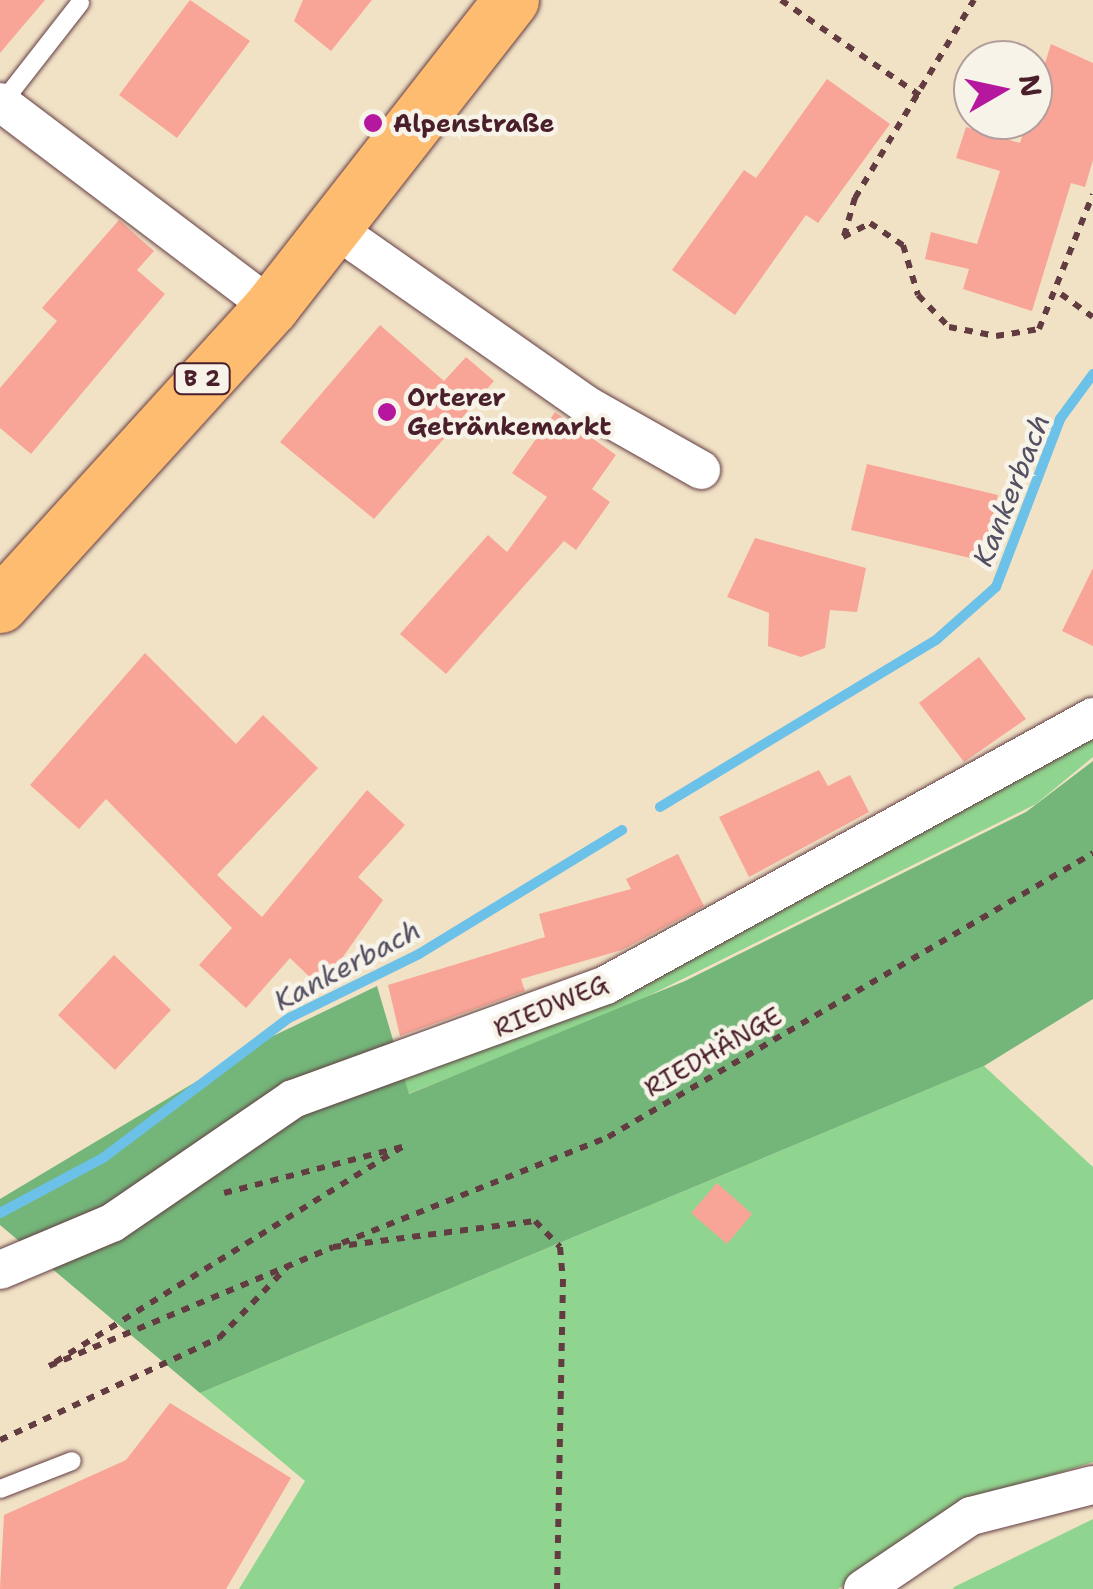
<!DOCTYPE html>
<html>
<head>
<meta charset="utf-8">
<style>
  body { margin:0 }
  #map { position:relative; width:1093px; height:1589px; overflow:hidden; background:#f1e2c6; font-family:"Shantell Sans",sans-serif }
  div>[style] { position:absolute }
  [style*='--x'] { left:calc(var(--x)*1px); top:calc(var(--y)*1px); width:calc(var(--w)*1px); rotate:calc(var(--a)*1deg) }
  .green>* { inset:0; background:#90d58f }
  .forest>* { inset:0; background:#74b67a }
  .stream>* { height:10px; margin:-5px; padding:0 5px; transform-origin:5px; border-radius:5px; background:#6bc1e8 }
  .building>* { inset:0; background:#f8a597 }
  .path>* { height:6px; margin-top:-3px; transform-origin:0; background:repeating-linear-gradient(90deg,#633c42 0 8px,transparent 0 16px) }
  .roads { filter:drop-shadow(0 0 2px #633c42) drop-shadow(0 0 2px #633c42) }
  .service>* { height:18px; margin:-9px; padding:0 9px; transform-origin:9px; border-radius:9px; background:#fff }
  .minor>* { height:38px; margin:-19px; padding:0 19px; transform-origin:19px; border-radius:19px; background:#fff }
  .primary>* { height:55px; margin:-27.5px; padding:0 27.5px; transform-origin:27.5px; border-radius:27.5px; background:#fdbc70 }
  .dots>* { width:28px; height:28px; translate:-50% -50%; box-sizing:border-box; border:5px solid #f7f3e8; border-radius:50% }
  span { translate:-50% -50%; white-space:nowrap; text-align:center; line-height:1.15; -webkit-text-stroke:9px #f7f3e8; paint-order:stroke }
  .shield-label span { padding:2px 8px; background:#f7f3e8; border:2px solid; border-radius:8px; -webkit-text-stroke-width:0 }
  .shield-label { font-size:22px; color:#4a1f2b; font-weight:700 }
  .poi-label { font-size:25px; color:#4a1f2b; font-weight:700 }
  .left { translate:0 -50%; text-align:left }
  .street-label { font-size:25px; color:#4a1f2b }
  .water-label { font-size:28px; color:#545064; font-style:italic }
  .north { position:absolute; left:953px; top:40px; width:100px; height:100px; box-sizing:border-box; background:#f7f3e8; border:2px solid #b29e9c; border-radius:50%; rotate:81deg; font-size:28px; font-weight:700; line-height:40px; text-align:center; color:#4a1f2b }
  .north::after { content:''; display:block; margin:auto; width:35px; height:45px; background:#b5179e; clip-path:polygon(50% 0,100% 100%,50% 72%,0 100%) }
</style>
</head>
<body>
<div id="map">
  <div class="green">
    <i style="clip-path:polygon(1093px 731px,1093px 757px,1036px 804px,622px 1009px,408px 1094px,403px 1074px)"></i>
    <i style="clip-path:polygon(984px 1066px,1093px 1167px,1093px 1462px,965px 1503px,838px 1589px,239px 1589px,305px 1481px,200px 1393px)"></i>
    <i style="clip-path:polygon(1093px 1519px,1093px 1589px,953px 1589px,954px 1587px)"></i>
  </div>
  <div class="forest">
    <i style="clip-path:polygon(1093px 761px,1093px 999px,984px 1066px,200px 1393px,0 1225px,0 1199px,269px 1038px,377px 986px,409px 1094px,685px 981px,1026px 812px)"></i>
  </div>
  <div class="stream">
    <i style="--x:660;--y:807;--w:323;--a:-31.2"></i>
    <i style="--x:936;--y:640;--w:80;--a:-41.5"></i>
    <i style="--x:996;--y:587;--w:180;--a:-69.1"></i>
    <i style="--x:1060;--y:419;--w:56;--a:-53.7"></i>
    <i style="--x:0;--y:1213;--w:117;--a:-28.1"></i>
    <i style="--x:103;--y:1158;--w:233;--a:-37"></i>
    <i style="--x:289;--y:1018;--w:145;--a:-26.2"></i>
    <i style="--x:419;--y:954;--w:238;--a:-31.4"></i>
  </div>
  <div class="building">
    <i style="clip-path:polygon(0 0,45px 0,0 53px)"></i>
    <i style="clip-path:polygon(190px 0,250px 41px,177px 138px,119px 95px)"></i>
    <i style="clip-path:polygon(303px 0,372px 0,331px 51px,294px 21px)"></i>
    <i style="clip-path:polygon(1051px 44px,1093px 63px,1093px 160px,1085px 187px,1071px 183px,1032px 311px,963px 289px,969px 269px,925px 259px,931px 232px,977px 244px,1000px 171px,956px 158px,966px 127px,1020px 143px)"></i>
    <i style="clip-path:polygon(827px 79px,890px 124px,818px 223px,806px 215px,735px 315px,672px 270px,744px 170px,756px 178px)"></i>
    <i style="clip-path:polygon(119px 220px,154px 251px,137px 270px,165px 294px,31px 454px,0 428px,0 388px,57px 321px,42px 308px)"></i>
    <i style="clip-path:polygon(380px 325px,444px 381px,466px 357px,494px 381px,374px 519px,280px 442px)"></i>
    <i style="clip-path:polygon(555px 412px,616px 455px,592px 489px,610px 502px,576px 550px,564px 541px,446px 674px,400px 634px,488px 535px,507px 552px,547px 497px,512px 473px)"></i>
    <i style="clip-path:polygon(867px 464px,998px 495px,983px 561px,851px 530px)"></i>
    <i style="clip-path:polygon(755px 538px,866px 568px,857px 612px,830px 610px,825px 648px,801px 657px,768px 646px,769px 613px,727px 597px)"></i>
    <i style="clip-path:polygon(1093px 568px,1093px 646px,1062px 631px)"></i>
    <i style="clip-path:polygon(145px 653px,236px 744px,263px 715px,318px 768px,217px 875px,262px 917px,367px 790px,405px 825px,358px 877px,383px 900px,321px 988px,290px 958px,246px 1008px,199px 965px,232px 928px,106px 799px,79px 829px,30px 785px)"></i>
    <i style="clip-path:polygon(979px 657px,1026px 719px,964px 762px,919px 703px)"></i>
    <i style="clip-path:polygon(819px 770px,828px 786px,850px 775px,869px 812px,749px 877px,719px 817px)"></i>
    <i style="clip-path:polygon(678px 854px,704px 906px,622px 950px,521px 979px,525px 991px,400px 1036px,388px 985px,545px 937px,539px 914px,631px 889px,626px 879px)"></i>
    <i style="clip-path:polygon(114px 955px,171px 1010px,115px 1070px,58px 1015px)"></i>
    <i style="clip-path:polygon(717px 1183px,752px 1214px,727px 1244px,691px 1213px)"></i>
    <i style="clip-path:polygon(170px 1403px,291px 1478px,226px 1589px,0 1589px,4px 1515px,126px 1460px)"></i>
  </div>
  <div class="path">
    <i style="--x:781;--y:0;--w:171;--a:34.5"></i>
    <i style="--x:844;--y:236;--w:40;--a:-74"></i>
    <i style="--x:855;--y:198;--w:231;--a:-59"></i>
    <i style="--x:843;--y:237;--w:30;--a:-27"></i>
    <i style="--x:870;--y:223;--w:40;--a:34"></i>
    <i style="--x:903;--y:245;--w:52;--a:73.3"></i>
    <i style="--x:918;--y:295;--w:45;--a:45.9"></i>
    <i style="--x:949;--y:327;--w:48;--a:10.8"></i>
    <i style="--x:996;--y:336;--w:44;--a:-9.2"></i>
    <i style="--x:1039;--y:329;--w:145;--a:-68.2"></i>
    <i style="--x:1061;--y:294;--w:39;--a:36"></i>
    <i style="--x:224;--y:1193;--w:184;--a:-14.5"></i>
    <i style="--x:402;--y:1147;--w:415;--a:148.2"></i>
    <i style="--x:49;--y:1366;--w:308;--a:-22.7"></i>
    <i style="--x:333;--y:1247;--w:204;--a:-7.3"></i>
    <i style="--x:535;--y:1221;--w:36;--a:46"></i>
    <i style="--x:560;--y:1247;--w:32;--a:85"></i>
    <i style="--x:563;--y:1279;--w:310;--a:91.1"></i>
    <i style="--x:342;--y:1243;--w:286;--a:-21.7"></i>
    <i style="--x:608;--y:1137;--w:562;--a:-30.35"></i>
    <i style="--x:0;--y:1440;--w:242;--a:-25"></i>
    <i style="--x:219;--y:1338;--w:98;--a:-46.2"></i>
  </div>
  <div class="roads">
    <div class="service">
      <i style="--x:2;--y:103;--w:127;--a:-52"></i>
      <i style="--x:0;--y:1489;--w:77;--a:-21.3"></i>
    </div>
    <div class="minor">
      <i style="--x:0;--y:102;--w:340;--a:37.1"></i>
      <i style="--x:334;--y:228;--w:310;--a:35"></i>
      <i style="--x:588;--y:406;--w:130;--a:29.5"></i>
      <i style="--x:0;--y:1270;--w:121;--a:-22.8"></i>
      <i style="--x:112;--y:1223;--w:219;--a:-34.4"></i>
      <i style="--x:293;--y:1099;--w:333;--a:-20"></i>
      <i style="--x:606;--y:985;--w:556;--a:-28.82"></i>
      <i style="--x:863;--y:1589;--w:130;--a:-34.1"></i>
      <i style="--x:971;--y:1516;--w:126;--a:-14.3"></i>
    </div>
    <div class="primary">
      <i style="--x:0;--y:605;--w:403;--a:-47.7"></i>
      <i style="--x:271;--y:307;--w:390;--a:-52"></i>
    </div>
  </div>
  <div class="dots">
    <i style="left:373px;top:123px;background:#b5179e"></i>
    <i style="left:387px;top:412px;background:#b5179e"></i>
  </div>
  <div class="shield-label">
    <span style="left:202px;top:379px">B 2</span>
  </div>
  <div class="poi-label">
    <span class="left" style="left:393px;top:123px">Alpenstraße</span>
    <span class="left" style="left:407px;top:412px">Orterer<br>Getränkemarkt</span>
  </div>
  <div class="street-label">
    <span style="left:551px;top:1006px;rotate:-23deg">RIEDWEG</span>
    <span style="left:713px;top:1052px;rotate:-30deg">RIEDHÄNGE</span>
  </div>
  <div class="water-label">
    <span style="left:1011px;top:490px;rotate:-68deg">Kankerbach</span>
    <span style="left:347px;top:965px;rotate:-28deg">Kankerbach</span>
  </div>
  <div class="north">N</div>
</div>
</body>
</html>
